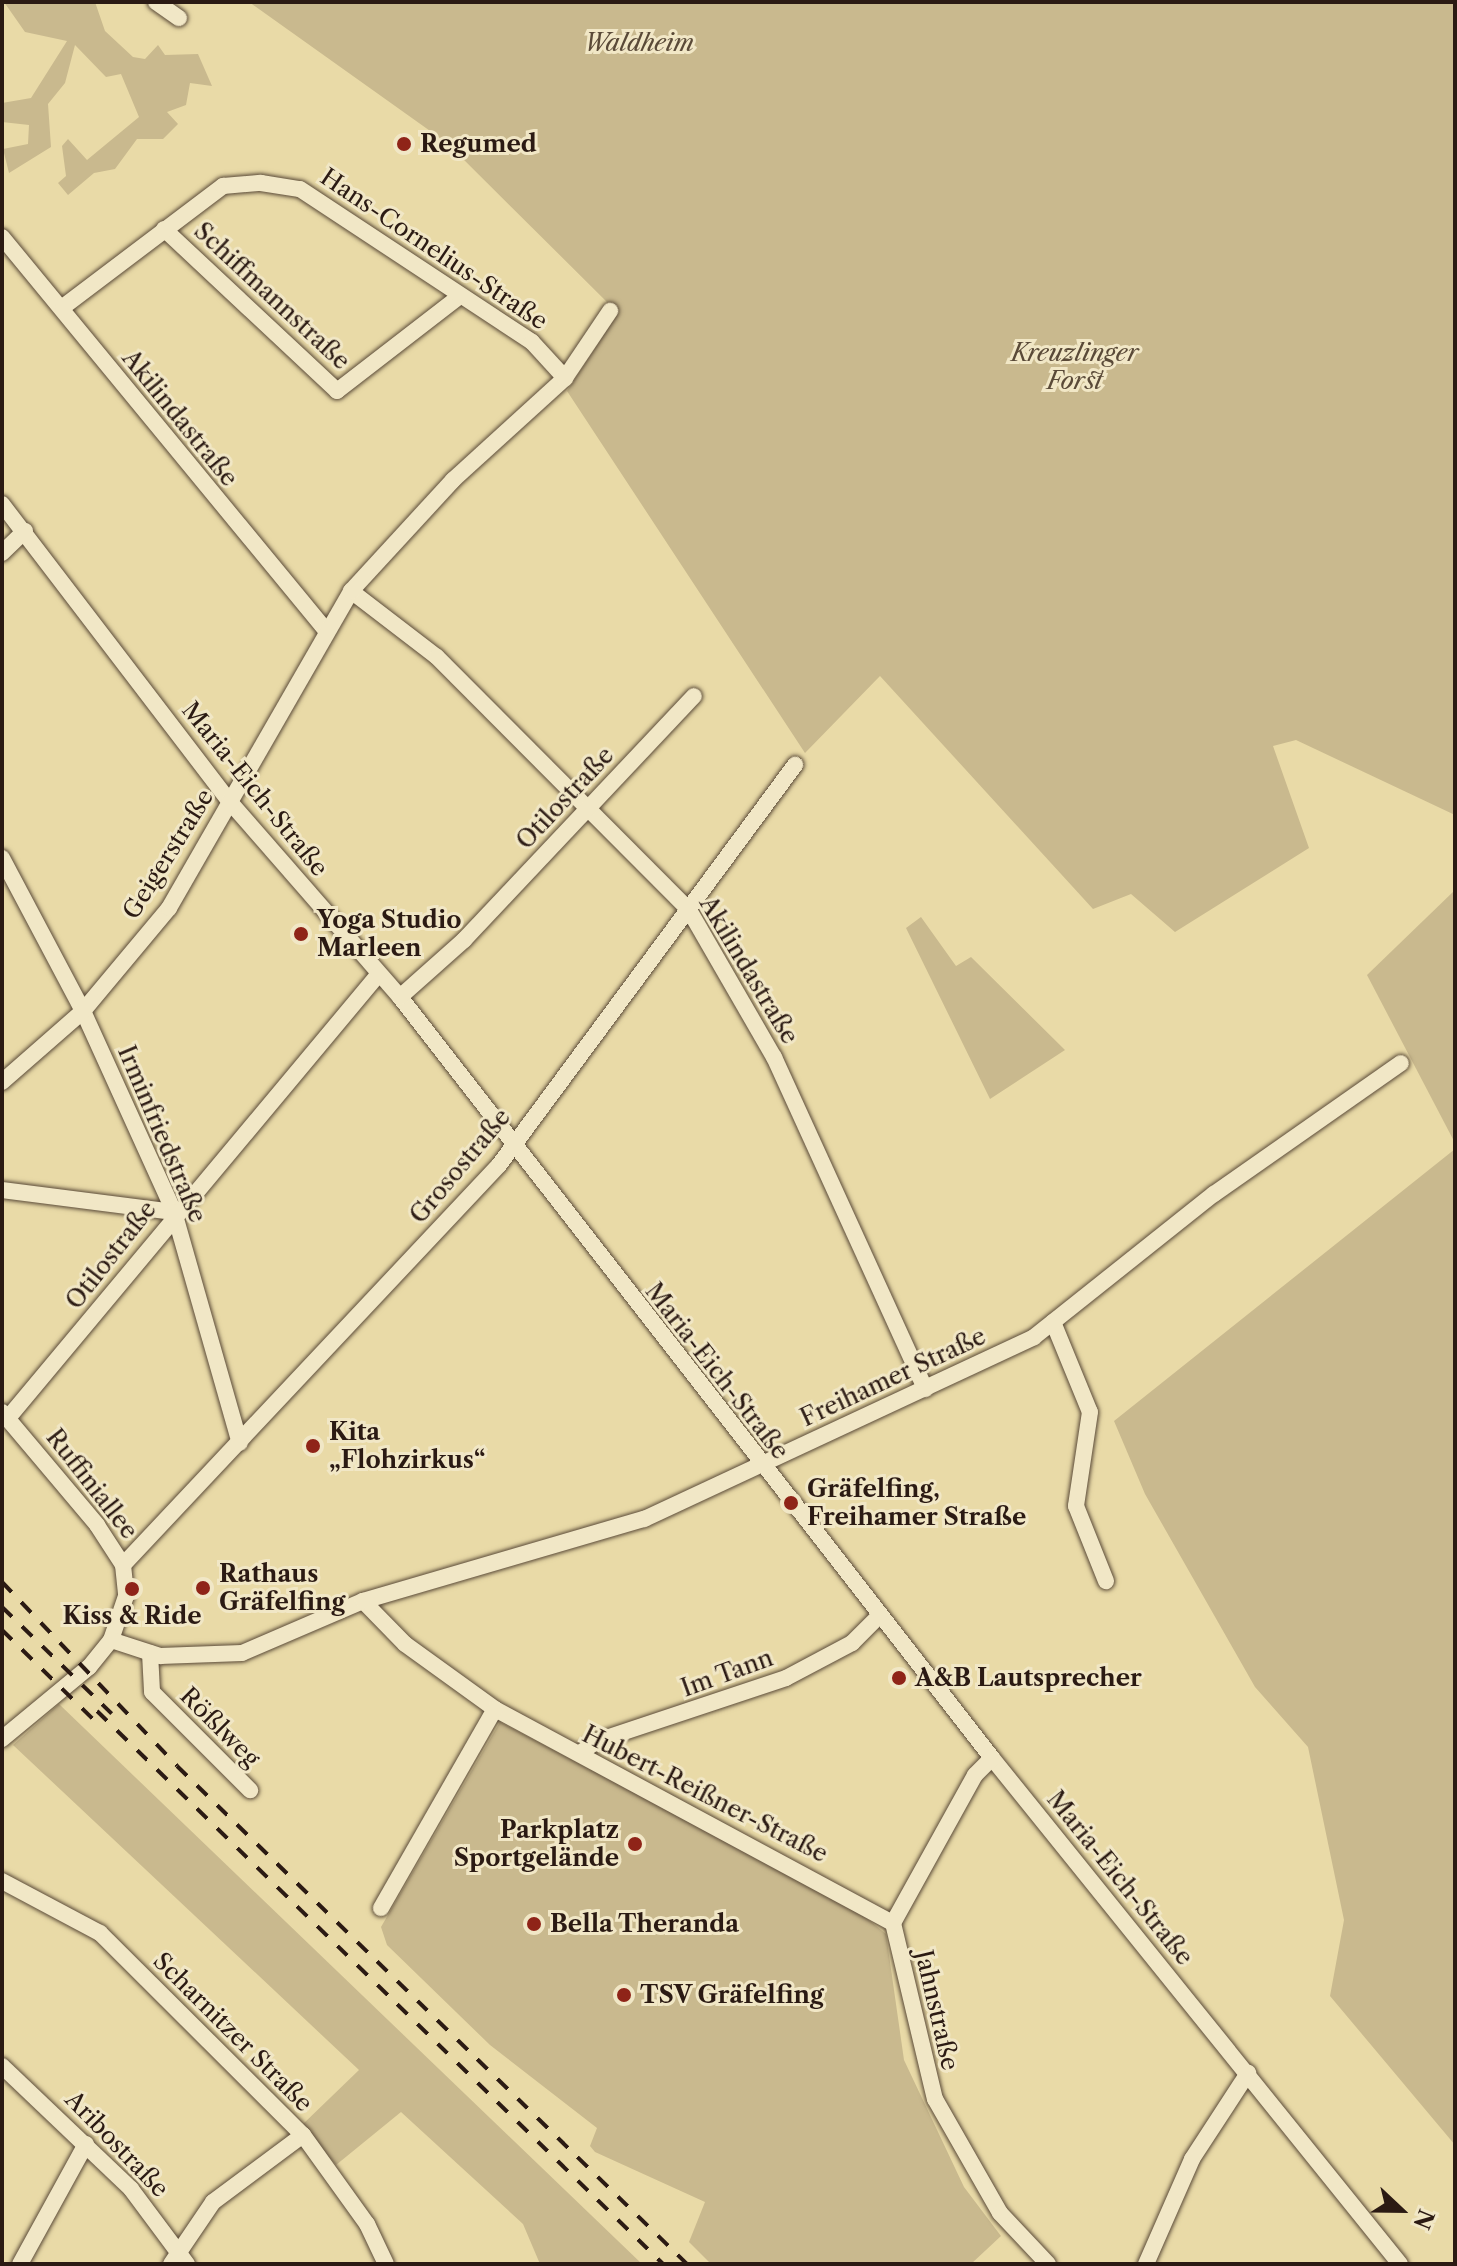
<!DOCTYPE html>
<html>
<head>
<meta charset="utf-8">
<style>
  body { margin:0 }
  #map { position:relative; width:1457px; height:2266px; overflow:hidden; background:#e9daa7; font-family:"Libre Caslon Text",serif }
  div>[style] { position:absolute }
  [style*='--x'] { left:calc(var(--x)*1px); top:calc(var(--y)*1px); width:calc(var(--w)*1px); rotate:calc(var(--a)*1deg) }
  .green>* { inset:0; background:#c9b98e }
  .roads { filter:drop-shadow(0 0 2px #5a4a38) drop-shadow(0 0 2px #5a4a38) }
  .minor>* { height:16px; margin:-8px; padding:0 8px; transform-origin:8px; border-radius:8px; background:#f1e7c6 }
  .rail>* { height:4px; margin-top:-2px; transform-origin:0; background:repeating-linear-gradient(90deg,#2b1a13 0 14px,transparent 0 28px) }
  .dots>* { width:22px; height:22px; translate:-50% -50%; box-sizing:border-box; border:4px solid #f1e7c6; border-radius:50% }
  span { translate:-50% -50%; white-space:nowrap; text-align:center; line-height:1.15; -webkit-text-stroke:6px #f1e7c6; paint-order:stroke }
  .park-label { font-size:24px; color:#5a4a38; font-style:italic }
  .poi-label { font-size:24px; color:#2b1a13; font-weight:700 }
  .left { translate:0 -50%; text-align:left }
  .right { translate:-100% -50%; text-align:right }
  .street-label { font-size:24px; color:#2b1a13 }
  .frame { position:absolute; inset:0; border:4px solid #2b1a13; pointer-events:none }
  .north { position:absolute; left:1361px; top:2170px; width:80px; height:80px; -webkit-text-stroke:6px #f1e7c6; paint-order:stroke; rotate:112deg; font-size:22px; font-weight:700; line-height:32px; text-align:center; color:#2b1a13 }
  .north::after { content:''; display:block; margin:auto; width:28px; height:36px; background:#2b1a13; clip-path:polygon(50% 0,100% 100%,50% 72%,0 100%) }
</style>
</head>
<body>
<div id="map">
  <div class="green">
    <i style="clip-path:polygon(4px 2px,95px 2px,105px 31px,133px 57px,145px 59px,158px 45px,165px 55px,198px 54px,212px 86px,190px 83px,186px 105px,167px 112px,178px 124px,163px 139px,137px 139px,115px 169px,94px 173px,68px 195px,58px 183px,66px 176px,62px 146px,68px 139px,87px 160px,139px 117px,121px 74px,106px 77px,75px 45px,65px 83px,48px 104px,51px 147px,9px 173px,3px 149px,28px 144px,29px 125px,2px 122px,2px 103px,31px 98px,67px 41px,25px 32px)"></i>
    <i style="clip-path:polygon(249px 2px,1455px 2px,1455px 815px,1296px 740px,1273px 746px,1309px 848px,1175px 932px,1131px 894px,1093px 909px,880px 676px,805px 753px,567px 391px,618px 313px,447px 143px)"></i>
    <i style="clip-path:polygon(1455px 890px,1455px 1143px,1367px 975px)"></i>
    <i style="clip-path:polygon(921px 917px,956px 966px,971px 957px,1065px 1050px,990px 1099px,906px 928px)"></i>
    <i style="clip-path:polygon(1455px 1149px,1455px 2145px,1330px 1996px,1344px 1920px,1308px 1747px,1255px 1687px,1145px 1494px,1114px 1421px)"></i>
    <i style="clip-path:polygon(59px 1704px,642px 2264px,540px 2264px,523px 2224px,401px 2112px,336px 2165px,302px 2125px,359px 2070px,13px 1745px)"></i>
    <i style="clip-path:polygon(500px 1722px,854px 1908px,886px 1934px,904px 2060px,964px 2187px,1001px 2236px,971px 2264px,711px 2264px,689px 2242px,705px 2202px,595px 2152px,590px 2146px,597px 2128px,490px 2045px,387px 1945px,381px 1927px)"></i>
  </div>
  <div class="roads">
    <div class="minor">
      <i style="--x:156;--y:2;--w:28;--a:35"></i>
      <i style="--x:164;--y:229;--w:237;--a:43.1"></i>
      <i style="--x:337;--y:391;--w:155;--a:-37.7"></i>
      <i style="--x:2;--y:237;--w:507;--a:50.53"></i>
      <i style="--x:63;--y:307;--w:201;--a:-37.1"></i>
      <i style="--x:223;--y:186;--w:38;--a:-5"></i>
      <i style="--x:261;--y:183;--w:39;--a:9"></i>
      <i style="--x:300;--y:189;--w:278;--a:33.4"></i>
      <i style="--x:532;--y:342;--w:49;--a:47.5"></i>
      <i style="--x:2;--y:504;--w:375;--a:52.6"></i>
      <i style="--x:230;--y:802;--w:259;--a:48.9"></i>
      <i style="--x:400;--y:997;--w:964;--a:52.12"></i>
      <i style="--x:992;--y:1758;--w:650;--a:51.12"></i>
      <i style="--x:2;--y:553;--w:32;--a:-44"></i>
      <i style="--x:351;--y:591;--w:108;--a:37.5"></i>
      <i style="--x:437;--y:657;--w:357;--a:45.1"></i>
      <i style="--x:689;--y:910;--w:170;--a:60"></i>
      <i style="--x:774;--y:1057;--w:365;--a:65.5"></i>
      <i style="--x:2;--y:858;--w:173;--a:62.1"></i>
      <i style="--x:83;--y:1011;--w:221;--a:65.6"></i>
      <i style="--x:174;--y:1212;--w:240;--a:74.1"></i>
      <i style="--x:400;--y:997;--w:86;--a:-41.7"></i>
      <i style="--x:464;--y:940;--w:335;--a:-46.7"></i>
      <i style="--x:2;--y:1082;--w:108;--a:-41.2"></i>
      <i style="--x:83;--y:1011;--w:134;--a:-50.1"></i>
      <i style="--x:169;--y:908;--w:366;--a:-60.1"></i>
      <i style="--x:351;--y:591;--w:151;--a:-47.4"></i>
      <i style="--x:453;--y:480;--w:151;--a:-42.3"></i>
      <i style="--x:565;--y:378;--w:81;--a:-56.1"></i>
      <i style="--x:2;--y:1190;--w:173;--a:7.3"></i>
      <i style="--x:1053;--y:1322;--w:97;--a:67.7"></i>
      <i style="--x:1090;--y:1412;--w:95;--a:98.5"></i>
      <i style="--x:1076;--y:1506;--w:81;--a:68.2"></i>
      <i style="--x:2;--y:1412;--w:148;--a:49.9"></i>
      <i style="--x:97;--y:1525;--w:48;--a:57"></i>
      <i style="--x:123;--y:1565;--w:31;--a:84"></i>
      <i style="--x:126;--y:1596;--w:46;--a:108.8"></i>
      <i style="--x:111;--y:1640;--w:35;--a:129"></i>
      <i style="--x:89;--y:1667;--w:113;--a:140.4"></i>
      <i style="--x:8;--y:1418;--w:576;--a:-50.14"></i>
      <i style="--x:123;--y:1565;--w:549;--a:-46.77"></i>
      <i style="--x:499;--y:1165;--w:498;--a:-53.5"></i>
      <i style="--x:363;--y:1601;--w:60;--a:45.7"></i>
      <i style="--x:405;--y:1644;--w:111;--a:35.8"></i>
      <i style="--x:495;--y:1709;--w:452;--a:28.3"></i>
      <i style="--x:111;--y:1640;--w:52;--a:18.1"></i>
      <i style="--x:160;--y:1656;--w:82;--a:-2.1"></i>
      <i style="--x:242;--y:1653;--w:132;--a:-23.3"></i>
      <i style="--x:363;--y:1601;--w:293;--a:-16.3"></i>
      <i style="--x:644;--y:1519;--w:430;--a:-25"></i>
      <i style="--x:1034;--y:1337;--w:230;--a:-38.5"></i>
      <i style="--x:1214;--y:1194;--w:228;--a:-35"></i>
      <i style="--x:150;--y:1653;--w:39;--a:87"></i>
      <i style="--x:152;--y:1692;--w:139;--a:45"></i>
      <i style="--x:580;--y:1753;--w:21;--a:-35"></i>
      <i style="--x:597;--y:1741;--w:199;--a:-18.4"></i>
      <i style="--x:786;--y:1678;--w:75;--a:-27.9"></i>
      <i style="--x:852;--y:1643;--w:38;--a:-45"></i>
      <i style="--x:2;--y:1881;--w:111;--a:28"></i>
      <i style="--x:100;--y:1933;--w:286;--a:44.9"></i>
      <i style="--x:303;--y:2135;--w:110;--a:54.3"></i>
      <i style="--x:367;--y:2224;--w:44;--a:64.6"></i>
      <i style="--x:381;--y:1908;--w:229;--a:-60.2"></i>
      <i style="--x:893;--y:1923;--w:181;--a:76.6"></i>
      <i style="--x:935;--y:2099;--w:131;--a:60.3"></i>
      <i style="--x:1000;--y:2213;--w:70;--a:46.7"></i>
      <i style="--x:893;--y:1923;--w:169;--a:-61"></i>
      <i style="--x:975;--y:1775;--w:24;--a:-45"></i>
      <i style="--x:2;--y:2066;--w:178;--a:43.6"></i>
      <i style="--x:131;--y:2189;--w:94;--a:53.3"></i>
      <i style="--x:20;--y:2264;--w:137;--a:-61.2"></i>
      <i style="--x:171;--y:2264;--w:75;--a:-55.9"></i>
      <i style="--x:213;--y:2202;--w:112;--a:-36.7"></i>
      <i style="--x:1146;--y:2264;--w:115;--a:-66.3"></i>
      <i style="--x:1192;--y:2159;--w:103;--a:-56.9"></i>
    </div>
  </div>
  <div class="rail">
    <i style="--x:2;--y:1582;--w:254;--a:46.4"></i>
    <i style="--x:177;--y:1766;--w:713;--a:44.32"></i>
    <i style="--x:2;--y:1607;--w:153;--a:44.2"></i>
    <i style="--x:2;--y:1630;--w:136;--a:44.4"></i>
    <i style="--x:97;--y:1711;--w:791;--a:44.33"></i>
  </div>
  <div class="dots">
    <i style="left:404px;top:144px;background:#8f2418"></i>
    <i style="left:301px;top:934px;background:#8f2418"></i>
    <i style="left:313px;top:1446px;background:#8f2418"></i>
    <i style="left:791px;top:1503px;background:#8f2418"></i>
    <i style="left:203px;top:1588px;background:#8f2418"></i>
    <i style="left:132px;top:1589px;background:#8f2418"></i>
    <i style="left:899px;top:1678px;background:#8f2418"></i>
    <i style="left:635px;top:1844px;background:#8f2418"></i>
    <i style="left:534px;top:1924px;background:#8f2418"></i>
    <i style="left:624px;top:1995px;background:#8f2418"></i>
  </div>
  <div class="park-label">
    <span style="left:639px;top:43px">Waldheim</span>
    <span style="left:1075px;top:367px">Kreuzlinger<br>Forst</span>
  </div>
  <div class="poi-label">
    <span class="left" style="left:420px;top:144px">Regumed</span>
    <span class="left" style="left:317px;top:934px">Yoga Studio<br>Marleen</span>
    <span class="left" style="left:329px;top:1446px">Kita<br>„Flohzirkus“</span>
    <span class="left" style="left:807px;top:1503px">Gräfelfing,<br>Freihamer Straße</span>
    <span class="left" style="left:219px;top:1588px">Rathaus<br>Gräfelfing</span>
    <span style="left:132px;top:1616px">Kiss &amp; Ride</span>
    <span class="left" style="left:915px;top:1678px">A&amp;B Lautsprecher</span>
    <span class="right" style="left:619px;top:1844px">Parkplatz<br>Sportgelände</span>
    <span class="left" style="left:550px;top:1924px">Bella Theranda</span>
    <span class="left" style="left:640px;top:1995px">TSV Gräfelfing</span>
  </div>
  <div class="street-label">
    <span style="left:434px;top:249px;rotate:34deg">Hans-Cornelius-Straße</span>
    <span style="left:272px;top:296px;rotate:43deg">Schiffmannstraße</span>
    <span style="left:180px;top:418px;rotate:51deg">Akilindastraße</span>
    <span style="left:255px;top:789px;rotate:51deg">Maria-Eich-Straße</span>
    <span style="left:565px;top:798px;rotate:-47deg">Otilostraße</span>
    <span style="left:168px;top:854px;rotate:-58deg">Geigerstraße</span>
    <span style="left:749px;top:970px;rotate:59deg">Akilindastraße</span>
    <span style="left:162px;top:1134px;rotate:67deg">Irminfriedstraße</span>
    <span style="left:460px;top:1166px;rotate:-50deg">Grosostraße</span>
    <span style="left:111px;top:1255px;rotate:-52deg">Otilostraße</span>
    <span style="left:717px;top:1371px;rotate:52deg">Maria-Eich-Straße</span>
    <span style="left:893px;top:1377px;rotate:-25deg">Freihamer Straße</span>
    <span style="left:92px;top:1484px;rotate:52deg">Ruffiniallee</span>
    <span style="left:727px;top:1673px;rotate:-20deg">Im Tann</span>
    <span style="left:220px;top:1727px;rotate:45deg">Rößlweg</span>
    <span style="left:705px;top:1794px;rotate:27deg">Hubert-Reißner-Straße</span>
    <span style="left:1120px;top:1878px;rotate:51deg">Maria-Eich-Straße</span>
    <span style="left:937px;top:2010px;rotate:77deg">Jahnstraße</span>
    <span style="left:233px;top:2032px;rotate:45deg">Scharnitzer Straße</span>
    <span style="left:117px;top:2144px;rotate:46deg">Aribostraße</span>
  </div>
  <div class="frame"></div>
  <div class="north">N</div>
</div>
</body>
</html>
